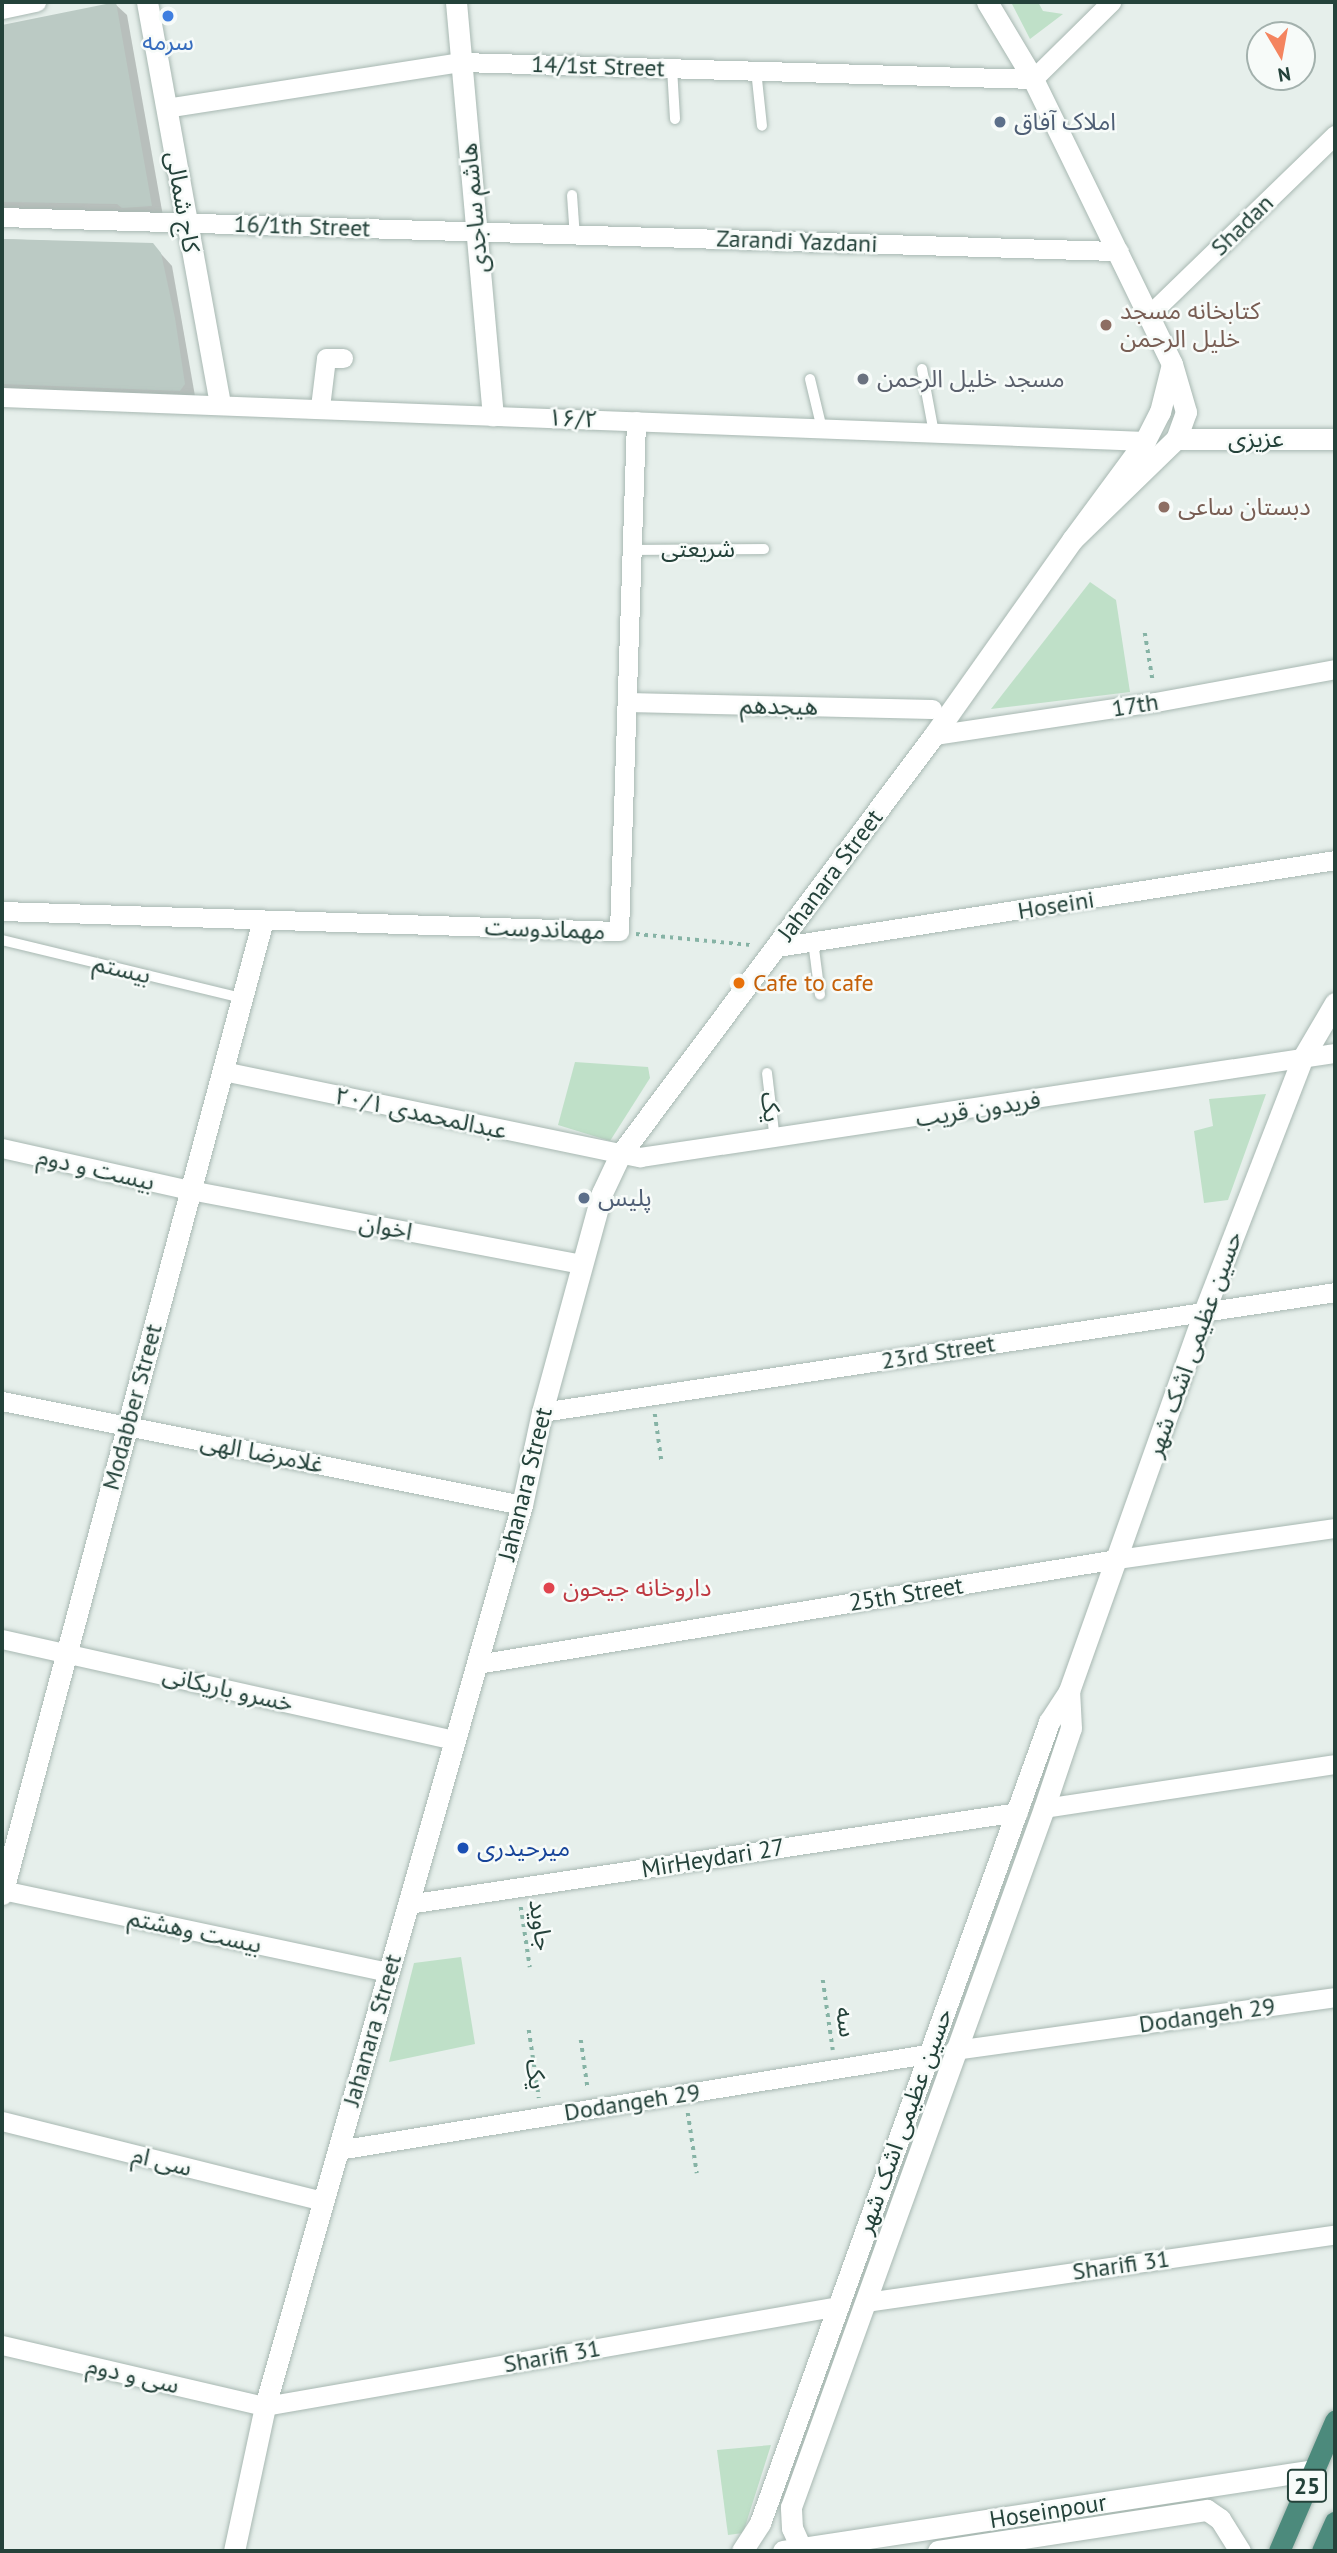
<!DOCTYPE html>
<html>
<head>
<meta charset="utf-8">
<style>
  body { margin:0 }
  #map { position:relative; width:1337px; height:2553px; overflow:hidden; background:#e6efeb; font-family:"PT Sans","Noto Sans Arabic",sans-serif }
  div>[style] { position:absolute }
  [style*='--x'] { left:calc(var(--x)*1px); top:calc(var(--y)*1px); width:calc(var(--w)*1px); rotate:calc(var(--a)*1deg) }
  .green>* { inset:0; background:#bfe0c8 }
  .shadow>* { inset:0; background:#0003 }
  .building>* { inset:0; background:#bbcac4 }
  .path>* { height:3.5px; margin-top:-1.75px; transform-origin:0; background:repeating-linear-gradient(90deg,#86b3a5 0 3.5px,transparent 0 8.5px) }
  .roads { filter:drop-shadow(0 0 2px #a8b8b2) drop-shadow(0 0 2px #a8b8b2) }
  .service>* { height:10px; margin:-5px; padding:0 5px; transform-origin:5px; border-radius:5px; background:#fff }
  .minor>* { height:19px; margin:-9.5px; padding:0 9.5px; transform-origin:9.5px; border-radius:9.5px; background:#fff }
  .tertiary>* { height:21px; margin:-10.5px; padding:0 10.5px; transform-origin:10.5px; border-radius:10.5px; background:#fff }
  .secondary>* { height:21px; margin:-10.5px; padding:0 10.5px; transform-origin:10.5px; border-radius:10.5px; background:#fff }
  .trunk>* { height:21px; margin:-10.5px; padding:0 10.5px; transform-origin:10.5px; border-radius:10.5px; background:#4c8a7c }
  .dots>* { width:19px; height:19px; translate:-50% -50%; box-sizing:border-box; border:4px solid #f7fbf9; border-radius:50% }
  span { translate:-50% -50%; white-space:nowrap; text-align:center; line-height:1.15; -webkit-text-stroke:5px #f7fbf9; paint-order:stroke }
  .shield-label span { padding:2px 5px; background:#f7fbf9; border:2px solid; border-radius:5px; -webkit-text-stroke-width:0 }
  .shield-label { font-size:23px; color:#24423a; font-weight:700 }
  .shop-label { font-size:24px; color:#366cbe }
  .street-label { font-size:24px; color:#24423a }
  .service-label { font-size:24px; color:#4e5e75 }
  .left { translate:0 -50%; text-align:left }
  .education-label { font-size:24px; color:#785e54 }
  .worship-label { font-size:24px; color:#5b616d }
  .food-label { font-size:24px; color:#c56008 }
  .health-label { font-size:24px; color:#be3a42 }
  .transit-label { font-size:24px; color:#164399 }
  .frame { position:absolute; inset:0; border:4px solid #24423a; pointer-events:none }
  .north { position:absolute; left:1246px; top:21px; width:70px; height:70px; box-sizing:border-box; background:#f7fbf9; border:2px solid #a3b1ad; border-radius:50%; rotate:170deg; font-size:19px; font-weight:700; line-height:28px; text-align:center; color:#24423a }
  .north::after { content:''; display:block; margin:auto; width:24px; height:32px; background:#f4845f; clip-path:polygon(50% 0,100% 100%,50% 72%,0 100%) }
</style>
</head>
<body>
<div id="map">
  <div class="green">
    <i style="clip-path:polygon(1011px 2px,1038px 2px,1043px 11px,1063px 14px,1030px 39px)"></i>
    <i style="clip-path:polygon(1090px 582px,1116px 600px,1130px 692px,991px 709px)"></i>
    <i style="clip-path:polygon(575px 1062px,648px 1067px,650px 1078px,610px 1141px,558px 1125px)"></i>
    <i style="clip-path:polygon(1266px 1094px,1228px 1200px,1204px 1203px,1194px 1131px,1213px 1126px,1209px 1099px)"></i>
    <i style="clip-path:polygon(461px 1957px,475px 2044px,389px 2062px,414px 1963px)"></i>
    <i style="clip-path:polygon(771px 2445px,743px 2533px,728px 2535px,717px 2450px)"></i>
  </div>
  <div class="shadow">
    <i style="clip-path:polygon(115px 4px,127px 15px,163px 216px,2px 211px,2px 27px)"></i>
    <i style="clip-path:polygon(2px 239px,153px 245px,172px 266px,195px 396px,2px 393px)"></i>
  </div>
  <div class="building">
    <i style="clip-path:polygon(116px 2px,152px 206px,122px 208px,117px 204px,2px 202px,2px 25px)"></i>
    <i style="clip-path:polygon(2px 239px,153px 243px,161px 253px,175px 318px,185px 384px,180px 391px,2px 384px)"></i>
  </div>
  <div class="path">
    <i style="--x:1145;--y:633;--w:50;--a:80.7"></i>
    <i style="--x:636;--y:934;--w:116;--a:5.5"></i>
    <i style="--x:655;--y:1414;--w:50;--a:82"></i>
    <i style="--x:521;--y:1907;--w:61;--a:81.5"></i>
    <i style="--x:823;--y:1980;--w:71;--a:81.9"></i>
    <i style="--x:529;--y:2030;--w:69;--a:81.6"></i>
    <i style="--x:581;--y:2040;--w:50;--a:82"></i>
    <i style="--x:688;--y:2113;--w:61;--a:81.5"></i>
  </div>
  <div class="roads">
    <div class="service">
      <i style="--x:672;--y:68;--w:51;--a:86.6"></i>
      <i style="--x:756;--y:70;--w:56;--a:83.9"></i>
      <i style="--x:572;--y:195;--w:39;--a:86"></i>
      <i style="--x:922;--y:369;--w:65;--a:79.4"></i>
      <i style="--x:810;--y:379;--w:51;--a:76.5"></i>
      <i style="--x:632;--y:550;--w:132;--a:-0.4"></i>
      <i style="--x:2;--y:940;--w:247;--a:13.6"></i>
      <i style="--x:813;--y:941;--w:54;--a:82.6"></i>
      <i style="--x:767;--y:1073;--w:67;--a:83.2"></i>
    </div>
    <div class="minor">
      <i style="--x:2;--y:9;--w:35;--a:-12"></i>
      <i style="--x:166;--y:108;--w:299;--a:-8.9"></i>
      <i style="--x:461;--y:62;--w:572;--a:1.7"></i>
      <i style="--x:1033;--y:79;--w:110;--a:-44.6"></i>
      <i style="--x:2;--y:217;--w:1117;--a:1.75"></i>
      <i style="--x:1149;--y:315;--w:259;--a:-44.1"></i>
      <i style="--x:2;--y:397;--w:1144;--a:2.2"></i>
      <i style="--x:320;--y:407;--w:49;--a:-83"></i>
      <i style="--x:326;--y:358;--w:17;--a:0"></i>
      <i style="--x:627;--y:702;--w:305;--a:1.3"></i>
      <i style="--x:934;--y:735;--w:224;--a:-8.5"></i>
      <i style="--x:1156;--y:702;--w:182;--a:-10.4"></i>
      <i style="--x:2;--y:911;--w:617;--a:1.86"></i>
      <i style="--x:619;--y:931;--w:510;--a:-88.09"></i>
      <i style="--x:777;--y:947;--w:565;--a:-8.86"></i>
      <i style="--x:223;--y:1071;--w:426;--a:11.7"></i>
      <i style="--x:640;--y:1157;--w:703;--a:-8.51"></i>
      <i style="--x:2;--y:1148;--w:193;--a:12.6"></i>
      <i style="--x:190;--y:1190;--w:399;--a:10.7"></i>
      <i style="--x:2;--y:1401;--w:530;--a:11.31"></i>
      <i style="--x:542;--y:1412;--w:802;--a:-8.6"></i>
      <i style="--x:2;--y:1639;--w:464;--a:12.6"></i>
      <i style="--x:477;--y:1664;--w:649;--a:-9.32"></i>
      <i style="--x:1117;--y:1559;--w:220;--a:-8.1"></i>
      <i style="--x:1044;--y:1808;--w:294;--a:-8.6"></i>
      <i style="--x:2;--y:1890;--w:396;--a:12"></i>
      <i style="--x:408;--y:1904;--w:617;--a:-8.58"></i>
      <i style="--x:954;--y:2050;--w:385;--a:-7.9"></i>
      <i style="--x:2;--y:2121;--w:331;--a:14"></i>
      <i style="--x:338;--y:2150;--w:597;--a:-9.26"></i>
      <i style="--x:866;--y:2302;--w:474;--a:-8.2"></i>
      <i style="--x:2;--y:2345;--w:270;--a:13.1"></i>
      <i style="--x:265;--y:2406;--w:583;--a:-9.88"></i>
    </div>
    <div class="tertiary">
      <i style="--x:147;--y:2;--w:408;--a:79.7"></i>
      <i style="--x:456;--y:2;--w:415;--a:84.9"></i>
      <i style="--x:1176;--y:439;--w:159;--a:0"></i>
      <i style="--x:2;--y:1894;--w:1008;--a:-75"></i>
      <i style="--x:801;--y:2548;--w:22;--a:-114"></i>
      <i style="--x:792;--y:2528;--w:21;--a:-93"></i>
      <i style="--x:791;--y:2507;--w:743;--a:-70.1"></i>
      <i style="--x:1044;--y:1808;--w:84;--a:-71.4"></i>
      <i style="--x:1071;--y:1728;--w:37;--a:-93"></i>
      <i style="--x:742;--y:2551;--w:33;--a:-57"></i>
      <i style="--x:760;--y:2523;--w:852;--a:-70.16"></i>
      <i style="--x:1049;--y:1722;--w:37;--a:-57"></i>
      <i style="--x:1069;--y:1691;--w:402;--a:-70.4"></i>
      <i style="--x:1204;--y:1312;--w:271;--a:-68.8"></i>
      <i style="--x:1302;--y:1059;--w:65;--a:-59.5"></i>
      <i style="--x:783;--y:2551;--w:537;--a:-8.67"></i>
      <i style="--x:938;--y:2551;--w:272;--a:-8.7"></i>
      <i style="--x:1207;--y:2510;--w:16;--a:35"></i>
      <i style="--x:1220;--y:2519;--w:38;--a:58"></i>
    </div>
    <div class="secondary">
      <i style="--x:987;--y:2;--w:90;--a:59.1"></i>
      <i style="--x:1033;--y:79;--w:317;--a:64"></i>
      <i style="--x:234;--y:2551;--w:148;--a:-77.9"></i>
      <i style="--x:265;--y:2406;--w:937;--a:-74.08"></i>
      <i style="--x:522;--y:1505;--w:95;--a:-77.9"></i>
      <i style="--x:542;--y:1412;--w:227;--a:-74.7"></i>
      <i style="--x:602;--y:1193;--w:42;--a:-64.7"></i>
      <i style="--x:620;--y:1155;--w:524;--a:-53.22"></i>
      <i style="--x:934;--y:735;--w:239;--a:-54.7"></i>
      <i style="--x:1072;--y:540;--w:123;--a:-53.6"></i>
      <i style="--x:1145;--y:441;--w:33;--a:-63"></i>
      <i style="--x:1160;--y:412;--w:49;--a:-76"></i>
      <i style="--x:1172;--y:364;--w:50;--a:73.7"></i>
      <i style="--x:1186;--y:412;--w:29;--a:110"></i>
      <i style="--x:1176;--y:439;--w:145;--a:135.8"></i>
    </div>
    <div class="trunk">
      <i style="--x:1279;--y:2551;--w:142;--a:-66.7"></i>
      <i style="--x:1322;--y:2551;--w:32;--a:-66"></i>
    </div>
  </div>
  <div class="dots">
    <i style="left:168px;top:16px;background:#3f7fe0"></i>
    <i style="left:1000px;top:122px;background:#5c6f8a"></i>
    <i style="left:1106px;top:325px;background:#8d6e63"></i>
    <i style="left:863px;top:379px;background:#6b7280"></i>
    <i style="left:1164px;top:507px;background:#8d6e63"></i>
    <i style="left:739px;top:983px;background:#e8710a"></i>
    <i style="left:584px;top:1198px;background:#5c6f8a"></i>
    <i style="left:549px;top:1588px;background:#e0444e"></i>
    <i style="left:463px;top:1848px;background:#1a4fb4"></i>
  </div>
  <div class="shield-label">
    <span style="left:1307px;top:2486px">25</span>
  </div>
  <div class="shop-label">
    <span style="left:168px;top:42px">سرمه</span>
  </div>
  <div class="street-label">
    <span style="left:598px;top:66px;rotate:2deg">14/1st Street</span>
    <span style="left:183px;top:202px;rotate:80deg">کاج شمالی</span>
    <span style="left:474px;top:208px;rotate:-95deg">هاشم ساجدی</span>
    <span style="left:1242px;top:225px;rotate:-44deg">Shadan</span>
    <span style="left:302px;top:226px;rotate:2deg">16/1th Street</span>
    <span style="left:797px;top:241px;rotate:2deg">Zarandi Yazdani</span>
    <span style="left:573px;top:418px;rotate:2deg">۱۶/۲</span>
    <span style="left:1256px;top:439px">عزیزی</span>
    <span style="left:698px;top:549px">شریعتی</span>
    <span style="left:1135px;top:705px;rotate:-9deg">17th</span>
    <span style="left:779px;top:706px;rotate:1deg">هیجدهم</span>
    <span style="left:830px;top:875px;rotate:-53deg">Jahanara Street</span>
    <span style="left:1056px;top:905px;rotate:-9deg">Hoseini</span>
    <span style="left:545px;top:929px;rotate:2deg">مهماندوست</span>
    <span style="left:122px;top:969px;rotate:13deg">بیستم</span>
    <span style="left:771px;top:1107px;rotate:83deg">یک</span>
    <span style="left:978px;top:1109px;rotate:-9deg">فریدون قریب</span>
    <span style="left:421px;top:1113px;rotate:12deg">عبدالمحمدی ۲۰/۱</span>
    <span style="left:96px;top:1169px;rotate:13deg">بیست و دوم</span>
    <span style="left:386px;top:1227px;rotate:11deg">اخوان</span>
    <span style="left:1194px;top:1344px;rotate:-70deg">حسین عظیمی اشک شهر</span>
    <span style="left:938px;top:1352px;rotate:-9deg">23rd Street</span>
    <span style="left:132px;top:1407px;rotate:-75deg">Modabber Street</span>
    <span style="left:262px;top:1453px;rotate:11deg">غلامرضا الهی</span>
    <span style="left:525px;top:1484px;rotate:-76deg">Jahanara Street</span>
    <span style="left:906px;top:1594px;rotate:-9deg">25th Street</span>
    <span style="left:228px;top:1689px;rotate:13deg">خسرو باریکانی</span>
    <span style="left:713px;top:1858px;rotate:-9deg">MirHeydari 27</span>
    <span style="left:541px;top:1925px;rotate:82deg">جاوید</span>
    <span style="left:195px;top:1931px;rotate:12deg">بیست وهشتم</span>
    <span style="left:1207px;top:2015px;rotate:-8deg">Dodangeh 29</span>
    <span style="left:846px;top:2022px;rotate:82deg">سه</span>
    <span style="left:372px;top:2030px;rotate:-74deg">Jahanara Street</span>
    <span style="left:536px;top:2074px;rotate:82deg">یک</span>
    <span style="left:632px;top:2102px;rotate:-9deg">Dodangeh 29</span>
    <span style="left:904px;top:2121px;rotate:-70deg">حسین عظیمی اشک شهر</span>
    <span style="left:162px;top:2161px;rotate:14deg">سی ام</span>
    <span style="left:1121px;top:2265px;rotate:-8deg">Sharifi 31</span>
    <span style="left:552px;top:2356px;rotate:-10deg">Sharifi 31</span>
    <span style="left:133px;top:2375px;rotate:13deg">سی و دوم</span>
    <span style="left:1048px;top:2511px;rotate:-9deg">Hoseinpour</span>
  </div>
  <div class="service-label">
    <span class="left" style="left:1014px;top:122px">املاک آفاق</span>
    <span class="left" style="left:598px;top:1198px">پلیس</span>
  </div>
  <div class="education-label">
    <span class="left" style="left:1120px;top:325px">كتابخانه مسجد<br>خليل الرحمن</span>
    <span class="left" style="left:1178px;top:507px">دبستان ساعی</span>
  </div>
  <div class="worship-label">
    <span class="left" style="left:877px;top:379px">مسجد خلیل الرحمن</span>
  </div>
  <div class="food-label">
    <span class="left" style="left:753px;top:983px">Cafe to cafe</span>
  </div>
  <div class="health-label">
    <span class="left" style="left:563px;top:1588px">داروخانه جیحون</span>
  </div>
  <div class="transit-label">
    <span class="left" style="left:477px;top:1848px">میرحیدری</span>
  </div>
  <div class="frame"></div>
  <div class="north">N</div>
</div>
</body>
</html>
